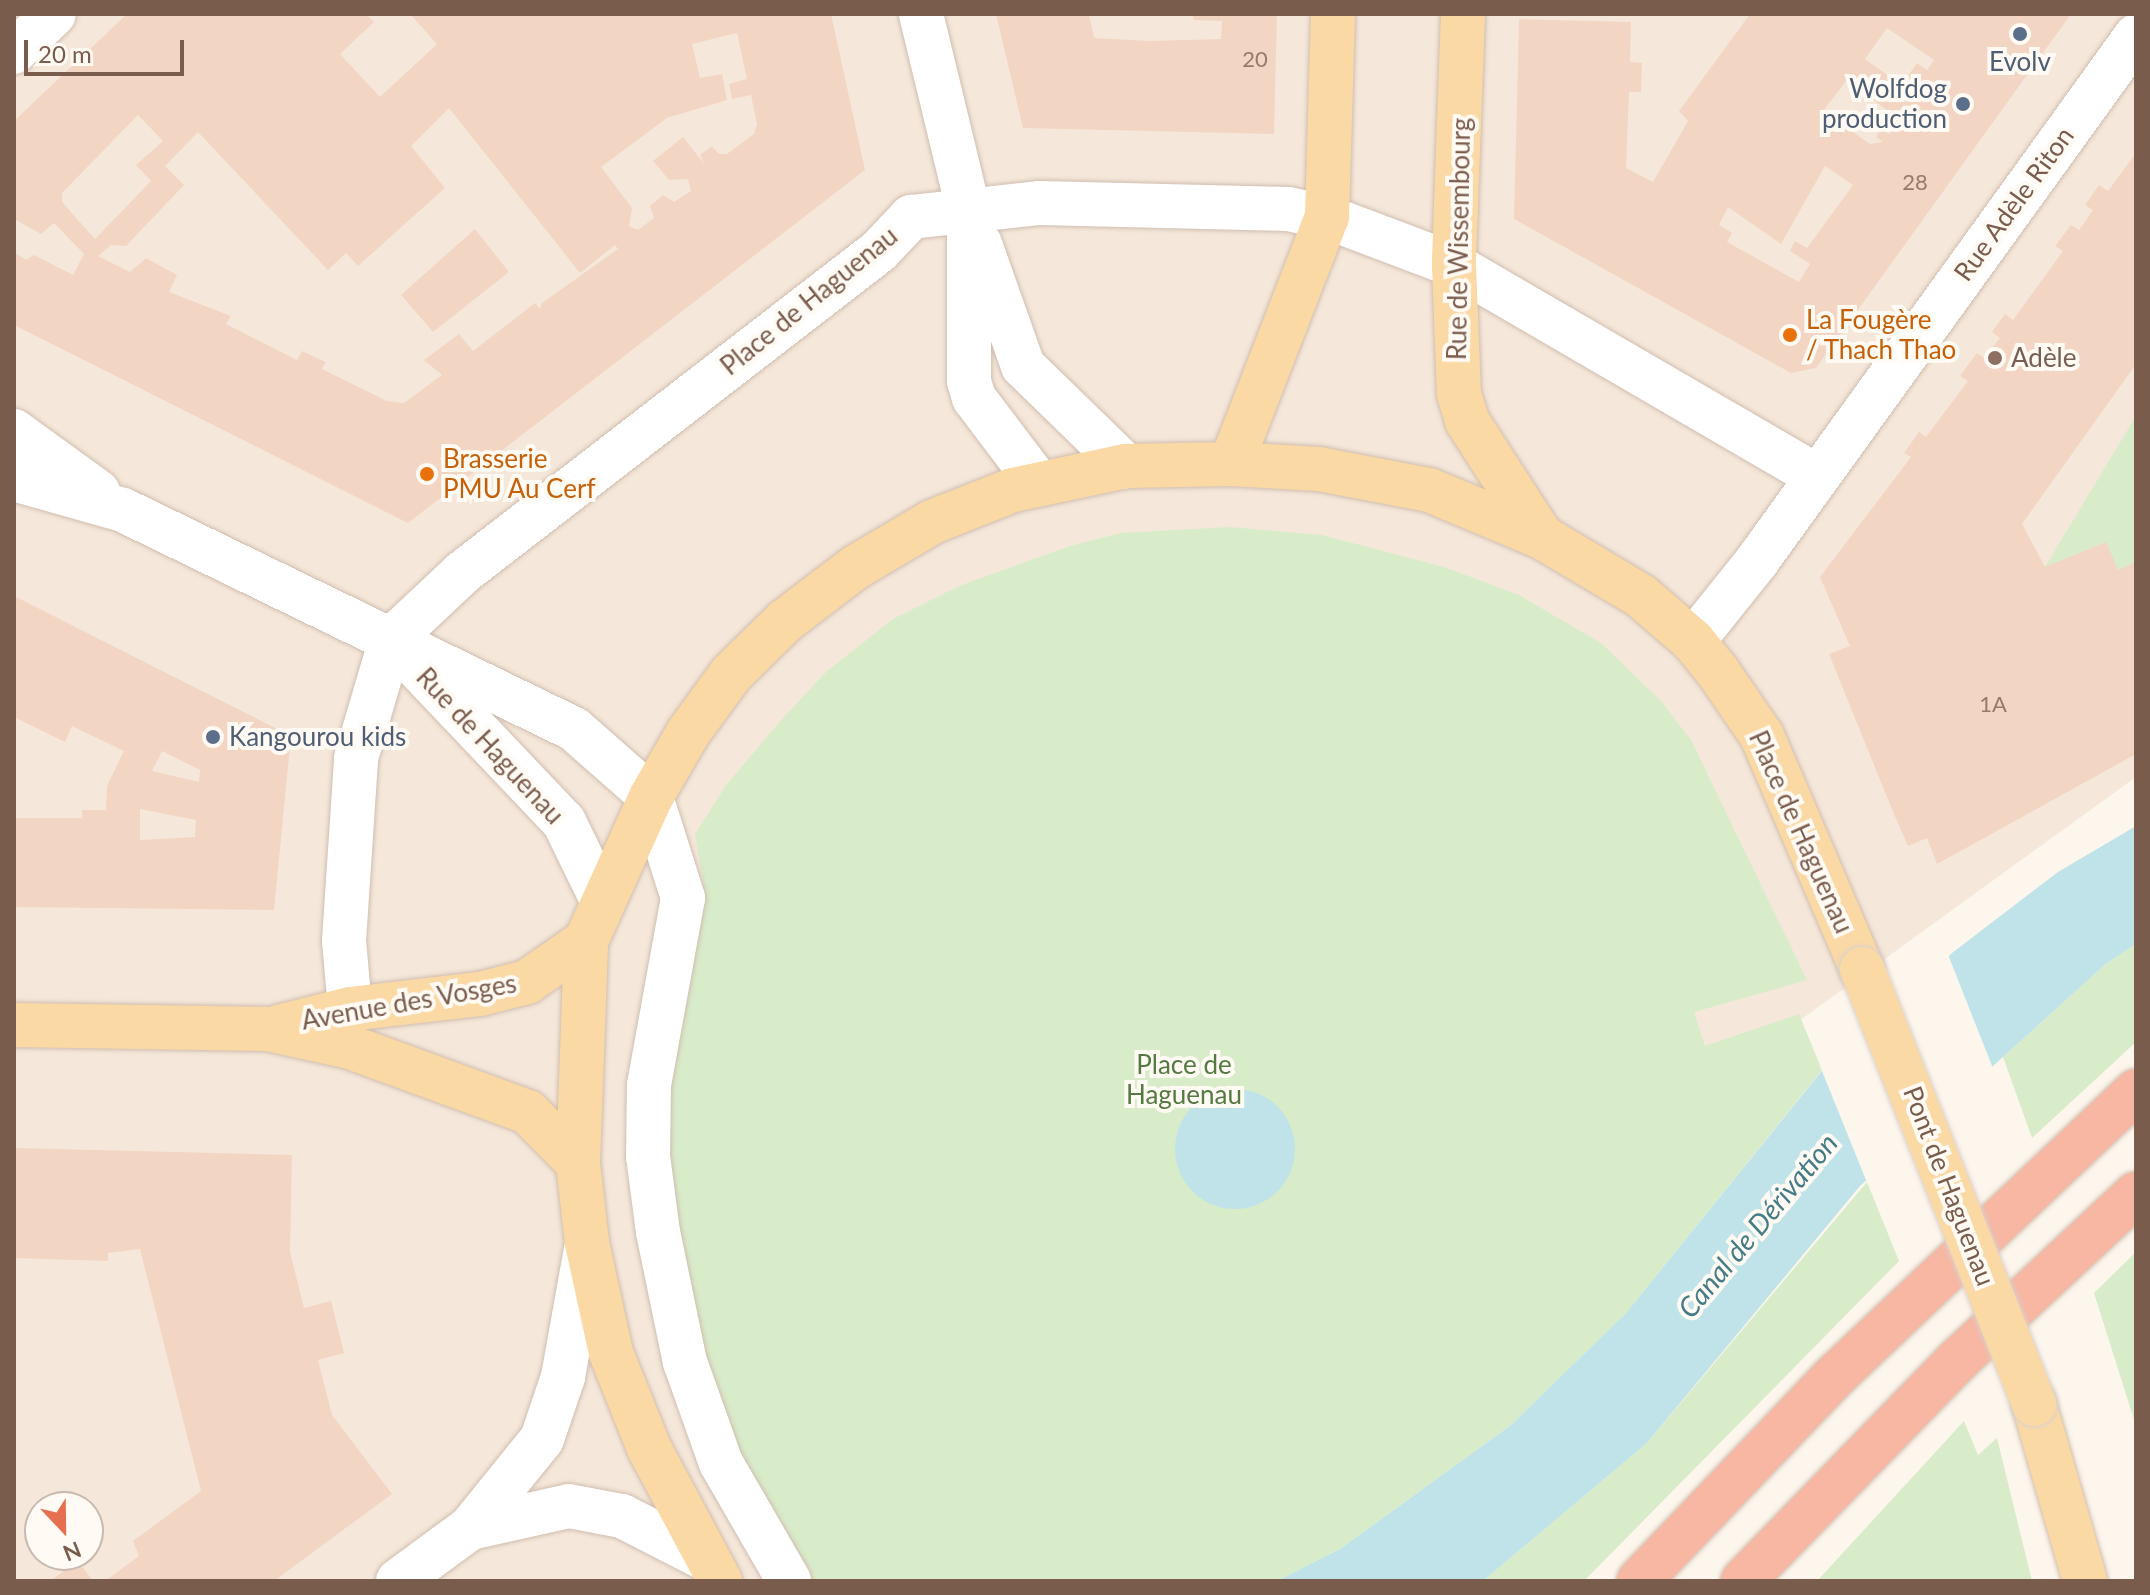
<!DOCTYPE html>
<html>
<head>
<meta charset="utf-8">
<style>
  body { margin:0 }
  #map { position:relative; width:2150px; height:1595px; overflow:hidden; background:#fdf6ec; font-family:Lato,sans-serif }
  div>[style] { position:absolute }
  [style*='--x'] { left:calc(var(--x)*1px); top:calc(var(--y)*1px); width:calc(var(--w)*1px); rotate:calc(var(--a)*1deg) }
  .residential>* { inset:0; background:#f5e8da }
  .green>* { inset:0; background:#d8ecc9 }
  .water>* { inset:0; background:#bfe3e8 }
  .round { border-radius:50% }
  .pier>* { inset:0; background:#fdf6ec }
  .building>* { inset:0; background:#f3d5c3 }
  .roads { filter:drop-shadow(0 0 2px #d1beb0) drop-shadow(0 0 2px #d1beb0) }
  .minor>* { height:44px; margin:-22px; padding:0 22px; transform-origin:22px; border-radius:22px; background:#fff }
  .major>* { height:44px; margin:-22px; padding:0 22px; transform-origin:22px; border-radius:22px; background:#fbd9a5 }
  .highway>* { height:44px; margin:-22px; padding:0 22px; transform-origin:22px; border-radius:22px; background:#f7b7a3 }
  .bridges { filter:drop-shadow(0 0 2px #dad1cd) drop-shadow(0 0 2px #dad1cd) }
  .major-bridge>* { height:44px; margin:-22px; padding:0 22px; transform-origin:22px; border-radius:22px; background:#fbd9a5 }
  .dots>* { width:22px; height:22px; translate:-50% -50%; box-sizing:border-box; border:4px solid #fffaf3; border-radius:50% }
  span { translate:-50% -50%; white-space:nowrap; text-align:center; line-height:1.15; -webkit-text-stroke:8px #fffaf3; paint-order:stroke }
  .number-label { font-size:22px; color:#987a6a }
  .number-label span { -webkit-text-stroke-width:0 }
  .service-label { font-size:26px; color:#4e5e75 }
  .right { translate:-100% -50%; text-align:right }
  .left { translate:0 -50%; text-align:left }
  .street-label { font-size:26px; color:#7a5c4d }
  .food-label { font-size:26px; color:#c56008 }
  .education-label { font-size:26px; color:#785e54 }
  .park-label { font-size:26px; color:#537a41 }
  .water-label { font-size:28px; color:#437c86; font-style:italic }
  .frame { position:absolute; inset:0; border:16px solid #7a5c4d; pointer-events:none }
  .north { position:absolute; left:24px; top:1491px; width:80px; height:80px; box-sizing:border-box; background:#fffaf3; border:2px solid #cabbb1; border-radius:50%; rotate:158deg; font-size:22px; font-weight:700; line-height:32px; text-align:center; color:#7a5c4d }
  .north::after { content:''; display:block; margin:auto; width:28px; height:36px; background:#e76f51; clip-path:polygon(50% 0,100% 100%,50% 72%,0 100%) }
  .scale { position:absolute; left:24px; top:40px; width:160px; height:36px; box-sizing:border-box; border:4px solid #7a5c4d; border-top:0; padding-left:10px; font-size:24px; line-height:28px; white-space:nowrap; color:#7a5c4d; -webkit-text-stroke:6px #fffaf3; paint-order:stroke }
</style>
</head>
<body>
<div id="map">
  <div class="residential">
    <i style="clip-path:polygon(evenodd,14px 14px,2136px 14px,2136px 777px,1723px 1076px,1093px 1581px,14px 1581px,14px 14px,40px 1507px,88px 1507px,88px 1555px,40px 1555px,40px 1507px)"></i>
  </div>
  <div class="green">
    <i style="clip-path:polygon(2136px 416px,2136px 562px,2106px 575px,2055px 575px,2045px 567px)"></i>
    <i style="clip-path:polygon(1230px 527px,1322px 535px,1444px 567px,1519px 595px,1601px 643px,1661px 701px,1691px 740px,1807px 980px,1694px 1012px,1705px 1046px,1799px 1014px,1822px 1070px,1626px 1313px,1511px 1425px,1340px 1549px,1277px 1581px,800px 1581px,722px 1442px,658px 1129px,703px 883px,695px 834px,727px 784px,784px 717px,826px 672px,893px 619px,959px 586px,1070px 546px,1121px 533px)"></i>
    <i style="clip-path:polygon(2136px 944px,2136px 1042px,2032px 1138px,2003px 1057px,2107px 963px)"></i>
    <i style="clip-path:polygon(1867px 1182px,1899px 1261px,1584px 1581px,1483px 1581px,1647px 1443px)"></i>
    <i style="clip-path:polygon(2136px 1252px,2136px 1426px,2094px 1293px)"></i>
    <i style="clip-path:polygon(1964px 1421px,1978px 1455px,1997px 1438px,2032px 1581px,1817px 1581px)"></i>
  </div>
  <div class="water">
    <i style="clip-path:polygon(2136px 826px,2136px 944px,2107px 963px,1860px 1186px,1647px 1443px,1483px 1581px,1277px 1581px,1340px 1549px,1511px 1425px,1626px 1313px,1833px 1057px,1952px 953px,2058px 872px)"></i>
    <i class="round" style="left:1175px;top:1089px;width:120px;height:120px"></i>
  </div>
  <div class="pier">
    <i style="clip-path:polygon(1947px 952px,1994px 1071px,1868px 1185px,1820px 1066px)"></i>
  </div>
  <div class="building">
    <i style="clip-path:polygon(evenodd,127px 14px,366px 14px,374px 22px,340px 54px,380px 97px,437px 44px,410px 14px,831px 14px,865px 170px,408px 523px,14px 325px,14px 252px,26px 260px,34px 255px,73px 275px,84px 254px,54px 223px,41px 234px,14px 219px,14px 121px,127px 14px,737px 33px,747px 79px,729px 84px,732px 99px,751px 95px,757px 124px,754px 134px,727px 154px,719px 154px,712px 146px,700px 155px,705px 165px,683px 137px,653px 161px,669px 180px,688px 179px,691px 191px,674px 202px,663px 195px,650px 206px,654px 218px,638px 230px,629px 226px,632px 208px,601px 167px,667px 118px,727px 100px,722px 74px,700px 78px,692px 44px,737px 33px,127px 14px,449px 108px,580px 273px,615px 245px,618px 249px,542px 303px,540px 309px,535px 303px,473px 351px,459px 334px,424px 360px,442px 375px,404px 403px,387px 401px,322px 369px,326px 362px,302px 351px,297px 360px,226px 324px,231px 316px,169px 292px,177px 275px,146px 258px,130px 272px,98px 256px,111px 245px,126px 246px,184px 185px,165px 166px,198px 132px,328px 270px,346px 253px,358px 266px,445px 188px,411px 146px,449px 108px,127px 14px,138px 115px,163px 141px,136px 165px,151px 181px,95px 239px,62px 202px,62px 193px,138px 115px)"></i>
    <i style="clip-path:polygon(996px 14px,1089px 14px,1094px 38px,1149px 41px,1221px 39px,1222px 21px,1194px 20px,1192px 14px,1277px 14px,1274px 134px,1023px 128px)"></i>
    <i style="clip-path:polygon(evenodd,1750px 14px,2071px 14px,1816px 368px,1791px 373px,1514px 219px,1519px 19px,1631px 22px,1630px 62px,1642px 63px,1641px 92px,1629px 92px,1626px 168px,1653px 182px,1688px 121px,1679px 111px,1750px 14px,1887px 28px,1934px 60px,1927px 70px,1917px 63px,1908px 76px,1917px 83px,1911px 92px,1865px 59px,1887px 28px,1750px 14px,1846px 81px,1900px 119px,1889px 134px,1881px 129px,1876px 137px,1883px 142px,1870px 144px,1823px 111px,1846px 81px,1750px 14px,1825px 166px,1853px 185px,1807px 248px,1795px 241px,1790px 251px,1810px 264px,1799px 282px,1727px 242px,1732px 233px,1719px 225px,1728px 207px,1781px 244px,1825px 166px)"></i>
    <i style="clip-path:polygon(2136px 153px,2136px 364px,2022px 524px,2045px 567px,2106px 542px,2118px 570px,2136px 562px,2136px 754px,1937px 864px,1927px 838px,1908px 846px,1891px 807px,1829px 654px,1850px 646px,1820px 577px,1911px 457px,1904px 453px,1919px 432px,1926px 437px,1968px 381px,1960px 376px,1977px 353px,1984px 358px,2000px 338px,1992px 332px,2005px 314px,2013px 320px,2063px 251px,2055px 246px,2071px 225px,2079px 230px,2087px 219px,2093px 210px,2085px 205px,2099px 185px,2108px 191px)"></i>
    <i style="clip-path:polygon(475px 229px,509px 272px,433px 332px,401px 295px)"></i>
    <i style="clip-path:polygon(evenodd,14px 596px,291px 736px,274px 910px,14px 907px,14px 818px,82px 818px,82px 810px,106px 810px,107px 786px,124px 751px,72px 726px,65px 742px,14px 717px,14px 596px,162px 751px,200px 770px,199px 782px,152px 771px,162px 751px,14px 596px,140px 809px,196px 820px,195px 837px,140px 840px,140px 809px)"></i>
    <i style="clip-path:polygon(14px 1148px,292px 1155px,290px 1252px,304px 1308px,331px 1301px,344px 1353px,318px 1360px,332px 1415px,392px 1494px,274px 1581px,105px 1581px,139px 1556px,133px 1541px,201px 1491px,140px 1249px,108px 1253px,108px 1261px,14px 1258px)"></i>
    <i style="clip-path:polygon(78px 1561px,93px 1581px,50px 1581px)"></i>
  </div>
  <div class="roads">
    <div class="minor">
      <i style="--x:921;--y:14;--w:204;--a:76.4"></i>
      <i style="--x:969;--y:212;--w:169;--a:90"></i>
      <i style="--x:969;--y:381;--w:18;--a:74"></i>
      <i style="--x:974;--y:398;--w:108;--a:52.9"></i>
      <i style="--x:14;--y:52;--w:55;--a:-43.5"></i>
      <i style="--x:980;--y:244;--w:129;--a:70.6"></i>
      <i style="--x:1023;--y:366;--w:144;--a:44.2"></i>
      <i style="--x:14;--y:431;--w:104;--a:36"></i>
      <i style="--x:14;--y:479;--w:113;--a:15.9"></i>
      <i style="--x:123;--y:510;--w:501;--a:25.9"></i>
      <i style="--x:574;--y:729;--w:103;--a:41.4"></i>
      <i style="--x:651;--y:797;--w:106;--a:72.4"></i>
      <i style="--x:683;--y:898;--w:190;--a:100.3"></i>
      <i style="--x:649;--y:1085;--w:71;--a:90.8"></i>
      <i style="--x:648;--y:1156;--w:77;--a:82.5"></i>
      <i style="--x:658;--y:1232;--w:133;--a:78.3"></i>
      <i style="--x:685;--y:1362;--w:107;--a:70.4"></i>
      <i style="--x:721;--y:1463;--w:136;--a:60"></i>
      <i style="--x:1693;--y:641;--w:102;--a:-51.3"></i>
      <i style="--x:1757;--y:561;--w:648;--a:-54.17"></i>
      <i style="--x:415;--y:665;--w:216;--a:46.5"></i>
      <i style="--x:564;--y:822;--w:87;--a:64"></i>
      <i style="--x:350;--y:1009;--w:68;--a:-95"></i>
      <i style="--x:344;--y:941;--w:183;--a:-86.2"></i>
      <i style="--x:356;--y:758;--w:123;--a:-73.5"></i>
      <i style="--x:391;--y:640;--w:98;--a:-43.3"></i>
      <i style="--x:462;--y:573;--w:527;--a:-37.67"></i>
      <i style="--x:879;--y:251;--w:47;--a:-46.7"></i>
      <i style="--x:911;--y:217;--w:130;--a:-6.2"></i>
      <i style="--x:1040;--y:203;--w:248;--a:1.4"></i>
      <i style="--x:1288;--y:209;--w:40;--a:12"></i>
      <i style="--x:1327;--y:217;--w:136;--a:20.7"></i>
      <i style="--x:1454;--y:265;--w:419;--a:30.2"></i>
      <i style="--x:470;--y:1528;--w:101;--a:-12.5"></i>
      <i style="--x:569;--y:1506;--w:54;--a:10.7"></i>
      <i style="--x:622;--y:1516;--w:90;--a:27.1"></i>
      <i style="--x:398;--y:1581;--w:89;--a:-36.4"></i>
      <i style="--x:470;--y:1528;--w:114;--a:-51"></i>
      <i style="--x:542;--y:1439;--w:65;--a:-71.3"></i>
      <i style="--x:563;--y:1377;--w:136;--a:-79.8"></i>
    </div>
    <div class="major">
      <i style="--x:1463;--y:14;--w:251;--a:92.1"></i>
      <i style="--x:1454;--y:265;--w:129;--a:87.8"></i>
      <i style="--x:1459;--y:394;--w:28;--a:73"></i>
      <i style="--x:1467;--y:421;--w:138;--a:57.1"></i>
      <i style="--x:1231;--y:464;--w:265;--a:-68.8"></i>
      <i style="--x:1327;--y:217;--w:203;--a:-88.3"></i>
      <i style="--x:14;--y:1025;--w:254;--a:0.9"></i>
      <i style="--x:268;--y:1029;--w:84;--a:12.4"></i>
      <i style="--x:350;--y:1047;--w:189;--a:20.1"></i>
      <i style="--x:528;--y:1112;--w:71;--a:45.6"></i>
      <i style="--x:278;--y:1027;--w:74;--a:-14"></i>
      <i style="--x:350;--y:1009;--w:131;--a:-6.6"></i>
      <i style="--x:480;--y:994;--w:49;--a:-14.3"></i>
      <i style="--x:527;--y:982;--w:72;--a:-34.8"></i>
      <i style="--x:2034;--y:1404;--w:184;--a:73.9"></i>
      <i style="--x:720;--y:1581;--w:151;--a:-118.1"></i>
      <i style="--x:649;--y:1448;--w:102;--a:-111.8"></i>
      <i style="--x:611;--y:1353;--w:113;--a:-102.3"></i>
      <i style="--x:587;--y:1243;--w:81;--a:-96.4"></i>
      <i style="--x:578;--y:1163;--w:222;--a:-87.9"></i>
      <i style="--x:586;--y:941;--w:158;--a:-65.7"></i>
      <i style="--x:651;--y:797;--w:74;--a:-60"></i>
      <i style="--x:688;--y:733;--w:73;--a:-53.9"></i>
      <i style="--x:731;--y:674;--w:76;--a:-44.5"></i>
      <i style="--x:785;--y:621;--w:89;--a:-37.3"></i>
      <i style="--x:856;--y:567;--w:88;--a:-30.6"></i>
      <i style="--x:932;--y:522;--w:87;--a:-21.6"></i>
      <i style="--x:1013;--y:490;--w:116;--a:-12"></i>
      <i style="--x:1126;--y:466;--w:105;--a:-1.1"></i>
      <i style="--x:1231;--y:464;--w:88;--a:3.3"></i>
      <i style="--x:1319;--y:469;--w:112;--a:10.8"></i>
      <i style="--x:1429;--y:490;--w:122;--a:22.6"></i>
      <i style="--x:1542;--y:537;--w:115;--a:30.8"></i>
      <i style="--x:1641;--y:596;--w:69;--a:40.9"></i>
      <i style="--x:1693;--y:641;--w:40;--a:51"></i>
      <i style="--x:1718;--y:672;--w:78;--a:55.5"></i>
      <i style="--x:1762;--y:736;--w:254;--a:66.8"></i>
    </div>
    <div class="highway">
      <i style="--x:1639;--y:1581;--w:285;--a:-46.3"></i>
      <i style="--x:1836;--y:1375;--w:413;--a:-43.4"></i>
      <i style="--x:1743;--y:1581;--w:308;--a:-45.8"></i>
      <i style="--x:1958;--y:1360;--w:243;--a:-43"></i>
    </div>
  </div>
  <div class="bridges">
    <div class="major-bridge">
      <i style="--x:1862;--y:969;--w:468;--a:68.4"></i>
    </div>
  </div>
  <div class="dots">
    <i style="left:2020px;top:34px;background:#5c6f8a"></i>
    <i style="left:1963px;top:104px;background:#5c6f8a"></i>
    <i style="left:1790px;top:335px;background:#e8710a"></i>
    <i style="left:1995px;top:358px;background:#8d6e63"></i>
    <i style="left:427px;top:474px;background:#e8710a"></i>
    <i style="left:213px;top:737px;background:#5c6f8a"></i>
  </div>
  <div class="number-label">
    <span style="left:1255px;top:59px">20</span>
    <span style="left:1915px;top:182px">28</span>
    <span style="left:1993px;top:704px">1A</span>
  </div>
  <div class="service-label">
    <span style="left:2020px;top:62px">Evolv</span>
    <span class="right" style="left:1947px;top:104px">Wolfdog<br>production</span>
    <span class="left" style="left:229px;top:737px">Kangourou kids</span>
  </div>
  <div class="street-label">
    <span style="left:2014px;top:204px;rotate:-54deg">Rue Adèle Riton</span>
    <span style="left:1459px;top:239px;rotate:-89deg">Rue de Wissembourg</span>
    <span style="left:809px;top:301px;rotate:-39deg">Place de Haguenau</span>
    <span style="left:490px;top:746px;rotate:47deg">Rue de Haguenau</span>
    <span style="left:1801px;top:832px;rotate:66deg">Place de Haguenau</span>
    <span style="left:409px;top:1002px;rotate:-10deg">Avenue des Vosges</span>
    <span style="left:1949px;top:1186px;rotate:69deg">Pont de Haguenau</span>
  </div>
  <div class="food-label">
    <span class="left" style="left:1806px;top:335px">La Fougère<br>/ Thach Thao</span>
    <span class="left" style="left:443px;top:474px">Brasserie<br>PMU Au Cerf</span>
  </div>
  <div class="education-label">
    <span class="left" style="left:2011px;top:358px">Adèle</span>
  </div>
  <div class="park-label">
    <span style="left:1184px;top:1080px">Place de<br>Haguenau</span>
  </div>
  <div class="water-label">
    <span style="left:1757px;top:1225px;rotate:-50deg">Canal de Dérivation</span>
  </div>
  <div class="frame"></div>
  <div class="north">N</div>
  <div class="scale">20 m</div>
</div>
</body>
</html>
